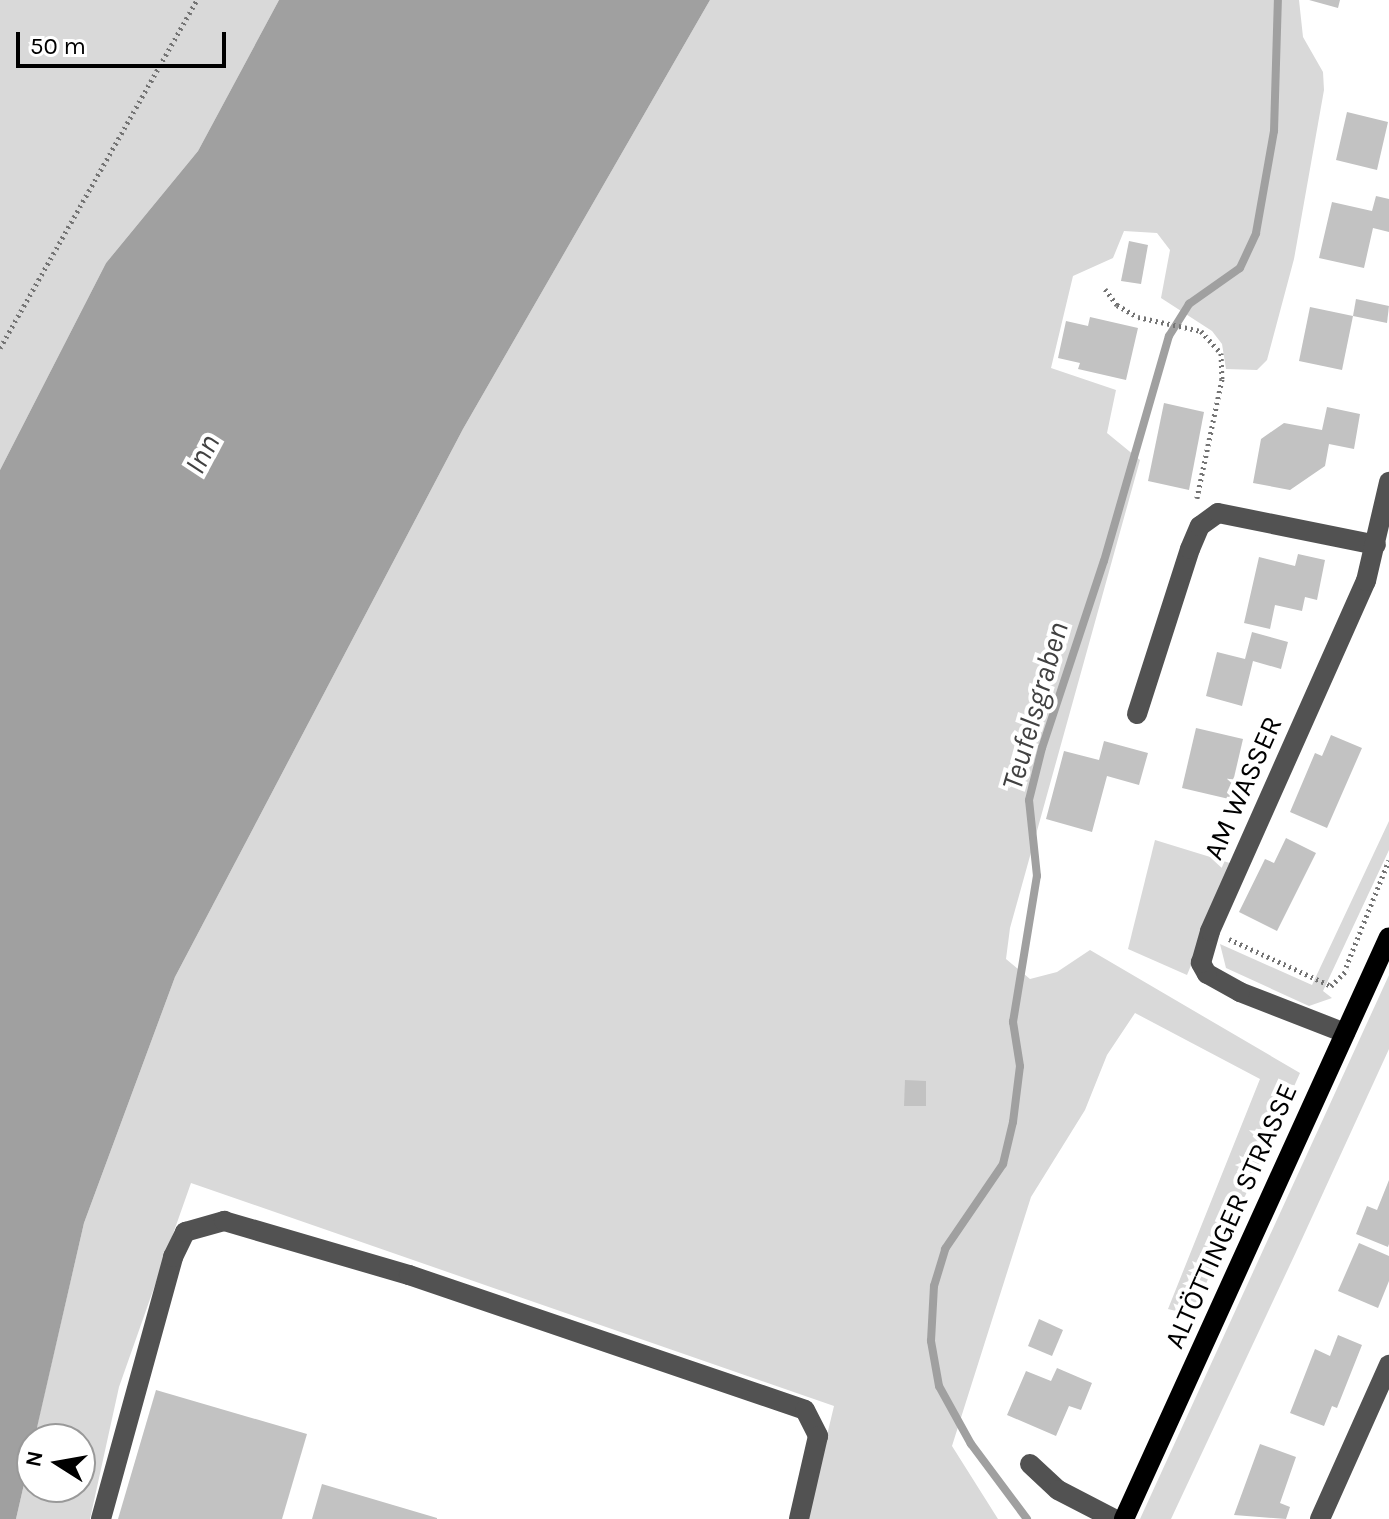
<!DOCTYPE html>
<html>
<head>
<meta charset="utf-8">
<style>
  body { margin:0 }
  #map { position:relative; width:1389px; height:1519px; overflow:hidden; background:#fff; font-family:Karla,sans-serif }
  div>[style] { position:absolute }
  [style*='--x'] { left:calc(var(--x)*1px); top:calc(var(--y)*1px); width:calc(var(--w)*1px); rotate:calc(var(--a)*1deg) }
  .green>* { inset:0; background:#d9d9d9 }
  .water>* { inset:0; background:#a0a0a0 }
  .stream>* { height:8px; margin:-4px; padding:0 4px; transform-origin:4px; border-radius:4px; background:#a0a0a0 }
  .building>* { inset:0; background:#c2c2c2 }
  .path>* { height:5px; margin-top:-2.5px; transform-origin:0; background:repeating-linear-gradient(90deg,#747474 0 2px,transparent 0 6px) }
  .minor>* { height:20px; margin:-10px; padding:0 10px; transform-origin:10px; border-radius:10px; background:#525252 }
  .major>* { height:20px; margin:-10px; padding:0 10px; transform-origin:10px; border-radius:10px; background:#000 }
  span { translate:-50% -50%; white-space:nowrap; text-align:center; line-height:1.15; -webkit-text-stroke:8px #fff; paint-order:stroke }
  .street-label { font-size:28px; color:#000 }
  .water-label { font-size:30px; color:#414141; font-style:italic }
  .north { position:absolute; left:16px; top:1423px; width:80px; height:80px; box-sizing:border-box; background:#fff; border:2px solid #999; border-radius:50%; rotate:281deg; font-size:22px; font-weight:700; line-height:32px; text-align:center; color:#000 }
  .north::after { content:''; display:block; margin:auto; width:28px; height:36px; background:#000; clip-path:polygon(50% 0,100% 100%,50% 72%,0 100%) }
  .scale { position:absolute; left:16px; top:32px; width:210px; height:36px; box-sizing:border-box; border:4px solid #000; border-top:0; padding-left:10px; font-size:24px; line-height:28px; white-space:nowrap; color:#000; -webkit-text-stroke:6px #fff; paint-order:stroke }
</style>
</head>
<body>
<div id="map">
  <div class="green">
    <i style="clip-path:polygon(0 0,279px 0,198px 151px,106px 263px,0 470px)"></i>
    <i style="clip-path:polygon(710px 0,1299px 0,1303px 37px,1323px 72px,1324px 90px,1294px 259px,1267px 360px,1257px 370px,1226px 369px,1222px 344px,1212px 331px,1161px 298px,1170px 250px,1157px 233px,1124px 231px,1113px 258px,1073px 276px,1051px 368px,1116px 390px,1107px 433px,1140px 460px,1010px 928px,1006px 959px,1030px 979px,1057px 972px,1090px 950px,1300px 1073px,1192px 1315px,1168px 1309px,1260px 1079px,1135px 1013px,1107px 1055px,1085px 1110px,1031px 1197px,952px 1446px,998px 1519px,807px 1519px,834px 1406px,191px 1183px,119px 1387px,90px 1519px,16px 1519px,32px 1449px,32px 1487px,80px 1487px,80px 1439px,34px 1439px,84px 1223px,175px 977px,463px 429px)"></i>
    <i style="clip-path:polygon(1389px 821px,1389px 850px,1323px 991px,1332px 998px,1309px 1006px,1226px 968px,1220px 944px,1312px 985px)"></i>
    <i style="clip-path:polygon(1155px 840px,1233px 864px,1187px 975px,1128px 949px)"></i>
    <i style="clip-path:polygon(1389px 975px,1389px 1049px,1296px 1252px,1171px 1519px,1140px 1519px)"></i>
  </div>
  <div class="water">
    <i style="clip-path:polygon(279px 0,710px 0,463px 429px,175px 977px,84px 1223px,16px 1519px,0 1519px,0 470px,106px 263px,198px 151px)"></i>
  </div>
  <div class="stream">
    <i style="--x:1027;--y:1519;--w:94;--a:-126.7"></i>
    <i style="--x:971;--y:1444;--w:66;--a:-118.9"></i>
    <i style="--x:939;--y:1386;--w:46;--a:-100.1"></i>
    <i style="--x:931;--y:1341;--w:55;--a:-86.9"></i>
    <i style="--x:934;--y:1286;--w:39;--a:-73"></i>
    <i style="--x:945;--y:1249;--w:103;--a:-55.7"></i>
    <i style="--x:1003;--y:1164;--w:43;--a:-76.6"></i>
    <i style="--x:1013;--y:1122;--w:56;--a:-82.9"></i>
    <i style="--x:1020;--y:1066;--w:45;--a:-99"></i>
    <i style="--x:1013;--y:1022;--w:148;--a:-80.7"></i>
    <i style="--x:1037;--y:876;--w:76;--a:-96"></i>
    <i style="--x:1029;--y:800;--w:54;--a:-76"></i>
    <i style="--x:1042;--y:748;--w:197;--a:-71.7"></i>
    <i style="--x:1104;--y:561;--w:234;--a:-73.9"></i>
    <i style="--x:1169;--y:336;--w:38;--a:-58"></i>
    <i style="--x:1189;--y:304;--w:62;--a:-35.2"></i>
    <i style="--x:1240;--y:268;--w:38;--a:-65"></i>
    <i style="--x:1256;--y:233;--w:104;--a:-80"></i>
    <i style="--x:1274;--y:131;--w:131;--a:-88.3"></i>
  </div>
  <div class="building">
    <i style="clip-path:polygon(1309px 0,1340px 0,1338px 8px)"></i>
    <i style="clip-path:polygon(1347px 112px,1388px 122px,1377px 170px,1336px 160px)"></i>
    <i style="clip-path:polygon(1376px 196px,1389px 199px,1389px 232px,1373px 228px,1364px 268px,1319px 258px,1332px 202px,1372px 211px)"></i>
    <i style="clip-path:polygon(1129px 241px,1148px 245px,1141px 284px,1121px 281px)"></i>
    <i style="clip-path:polygon(1356px 299px,1389px 306px,1387px 323px,1353px 316px)"></i>
    <i style="clip-path:polygon(1310px 307px,1353px 316px,1342px 370px,1299px 361px)"></i>
    <i style="clip-path:polygon(1090px 317px,1138px 328px,1126px 380px,1078px 369px,1080px 363px,1058px 358px,1066px 321px,1088px 326px)"></i>
    <i style="clip-path:polygon(1164px 403px,1204px 412px,1189px 490px,1148px 481px)"></i>
    <i style="clip-path:polygon(1327px 407px,1360px 414px,1354px 449px,1329px 444px,1325px 466px,1290px 490px,1253px 483px,1261px 439px,1284px 423px,1322px 430px)"></i>
    <i style="clip-path:polygon(1298px 554px,1325px 560px,1317px 600px,1305px 597px,1302px 611px,1275px 605px,1270px 629px,1244px 623px,1259px 557px,1295px 566px)"></i>
    <i style="clip-path:polygon(1252px 632px,1288px 642px,1281px 669px,1253px 661px,1242px 706px,1206px 696px,1217px 652px,1245px 659px)"></i>
    <i style="clip-path:polygon(1196px 728px,1243px 739px,1229px 799px,1182px 788px)"></i>
    <i style="clip-path:polygon(1331px 735px,1362px 748px,1327px 828px,1290px 812px,1315px 753px,1322px 756px)"></i>
    <i style="clip-path:polygon(1104px 741px,1148px 753px,1139px 785px,1107px 776px,1092px 832px,1046px 819px,1064px 751px,1099px 760px)"></i>
    <i style="clip-path:polygon(1286px 838px,1316px 853px,1277px 931px,1239px 912px,1265px 859px,1274px 863px)"></i>
    <i style="clip-path:polygon(905px 1080px,926px 1081px,926px 1106px,904px 1106px)"></i>
    <i style="clip-path:polygon(1389px 1180px,1389px 1244px,1388px 1247px,1356px 1234px,1367px 1206px,1377px 1210px)"></i>
    <i style="clip-path:polygon(1359px 1243px,1389px 1256px,1389px 1281px,1378px 1308px,1338px 1291px)"></i>
    <i style="clip-path:polygon(1039px 1319px,1063px 1330px,1052px 1356px,1028px 1346px)"></i>
    <i style="clip-path:polygon(1338px 1335px,1362px 1345px,1337px 1408px,1332px 1406px,1324px 1426px,1290px 1413px,1315px 1349px,1330px 1356px)"></i>
    <i style="clip-path:polygon(1057px 1368px,1092px 1383px,1081px 1410px,1069px 1406px,1056px 1436px,1007px 1415px,1026px 1371px,1051px 1381px)"></i>
    <i style="clip-path:polygon(156px 1390px,307px 1434px,282px 1519px,118px 1519px)"></i>
    <i style="clip-path:polygon(1260px 1444px,1296px 1457px,1280px 1503px,1290px 1507px,1286px 1519px,1234px 1515px)"></i>
    <i style="clip-path:polygon(322px 1484px,437px 1518px,437px 1519px,312px 1519px)"></i>
  </div>
  <div class="path">
    <i style="--x:1105;--y:289;--w:20;--a:53"></i>
    <i style="--x:1117;--y:305;--w:24;--a:30"></i>
    <i style="--x:1138;--y:317;--w:65;--a:12.5"></i>
    <i style="--x:1201;--y:331;--w:30;--a:48"></i>
    <i style="--x:1221;--y:353;--w:26;--a:88"></i>
    <i style="--x:1222;--y:379;--w:122;--a:101.9"></i>
    <i style="--x:0;--y:348;--w:400;--a:-60.5"></i>
    <i style="--x:1229;--y:939;--w:112;--a:24.7"></i>
    <i style="--x:1331;--y:986;--w:24;--a:-45"></i>
    <i style="--x:1346;--y:967;--w:115;--a:-68.1"></i>
  </div>
  <div class="minor">
    <i style="--x:1137;--y:714;--w:173;--a:-72.2"></i>
    <i style="--x:1190;--y:549;--w:25;--a:-67"></i>
    <i style="--x:1200;--y:526;--w:22;--a:-36"></i>
    <i style="--x:1218;--y:513;--w:161;--a:11.4"></i>
    <i style="--x:1345;--y:1033;--w:113;--a:-158.7"></i>
    <i style="--x:1240;--y:992;--w:38;--a:-151"></i>
    <i style="--x:1207;--y:974;--w:13;--a:-119"></i>
    <i style="--x:1201;--y:963;--w:33;--a:-74"></i>
    <i style="--x:1210;--y:931;--w:383;--a:-66"></i>
    <i style="--x:1366;--y:581;--w:102;--a:-76.9"></i>
    <i style="--x:1030;--y:1464;--w:38;--a:43"></i>
    <i style="--x:1058;--y:1490;--w:63;--a:27.4"></i>
    <i style="--x:101;--y:1519;--w:272;--a:-74.6"></i>
    <i style="--x:173;--y:1257;--w:28;--a:-64"></i>
    <i style="--x:185;--y:1232;--w:41;--a:-15.8"></i>
    <i style="--x:224;--y:1221;--w:193;--a:16.3"></i>
    <i style="--x:409;--y:1275;--w:418;--a:18.8"></i>
    <i style="--x:805;--y:1410;--w:29;--a:63"></i>
    <i style="--x:818;--y:1436;--w:85;--a:102.9"></i>
    <i style="--x:1320;--y:1519;--w:169;--a:-65.9"></i>
  </div>
  <div class="major">
    <i style="--x:1124;--y:1519;--w:639;--a:-65.52"></i>
  </div>
  <div class="street-label">
    <span style="left:1243px;top:788px;rotate:-66deg">AM WASSER</span>
    <span style="left:1231px;top:1216px;rotate:-66deg">ALTÖTTINGER STRASSE</span>
  </div>
  <div class="water-label">
    <span style="left:202px;top:454px;rotate:-62deg">Inn</span>
    <span style="left:1035px;top:706px;rotate:-74deg">Teufelsgraben</span>
  </div>
  <div class="north">N</div>
  <div class="scale">50 m</div>
</div>
</body>
</html>
